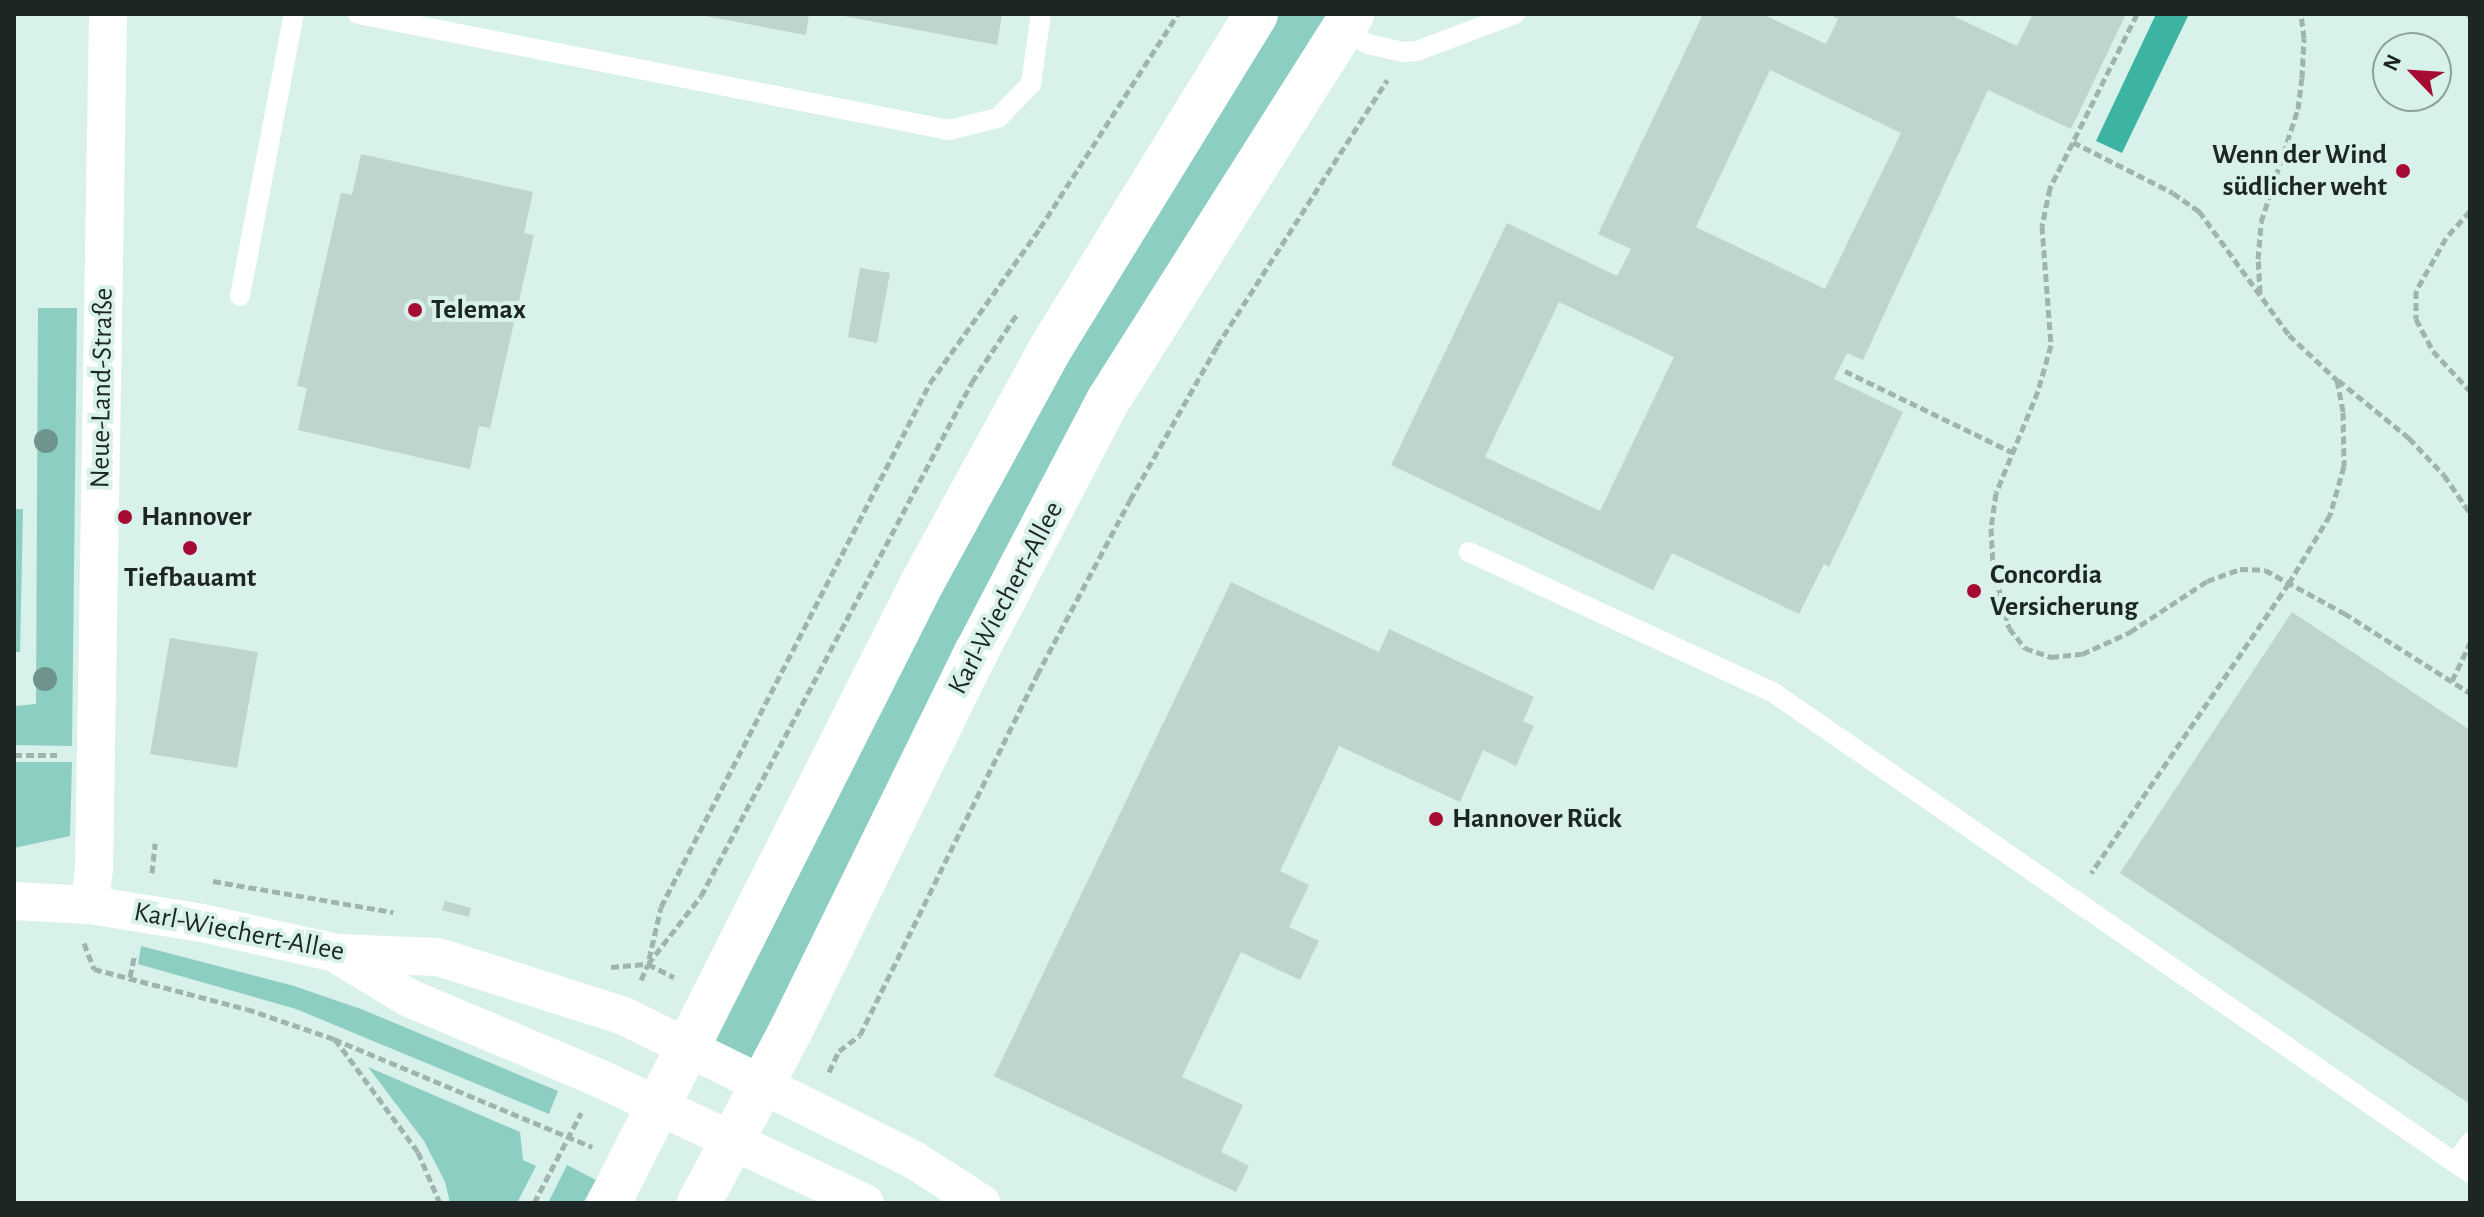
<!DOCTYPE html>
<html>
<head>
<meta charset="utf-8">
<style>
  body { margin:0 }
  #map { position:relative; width:2484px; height:1217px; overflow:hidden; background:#d9f1eb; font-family:"Alegreya Sans",sans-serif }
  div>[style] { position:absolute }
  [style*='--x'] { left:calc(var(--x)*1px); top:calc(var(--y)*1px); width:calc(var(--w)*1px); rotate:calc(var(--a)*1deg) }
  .green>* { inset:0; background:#8ccec1 }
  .water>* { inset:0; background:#3db3a1 }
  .building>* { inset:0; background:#bdd4cf }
  .path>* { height:5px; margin-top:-2.5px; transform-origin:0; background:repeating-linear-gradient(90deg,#a0b3af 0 8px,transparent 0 12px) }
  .lane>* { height:20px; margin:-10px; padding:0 10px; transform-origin:10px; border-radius:10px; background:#fff }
  .street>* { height:38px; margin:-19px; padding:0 19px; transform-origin:19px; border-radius:19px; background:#fff }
  .secondary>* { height:44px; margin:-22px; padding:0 22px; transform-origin:22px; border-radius:22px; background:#fff }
  .trees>* { width:24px; height:24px; margin:-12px; border-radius:50%; background:#6e948d }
  .dots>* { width:22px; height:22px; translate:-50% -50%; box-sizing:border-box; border:4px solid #d9f1eb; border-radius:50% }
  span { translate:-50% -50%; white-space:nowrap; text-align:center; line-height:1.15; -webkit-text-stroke:8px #d9f1eb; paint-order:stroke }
  .poi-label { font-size:28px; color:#1d2624; font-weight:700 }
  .right { translate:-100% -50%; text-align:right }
  .left { translate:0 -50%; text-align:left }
  .street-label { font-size:28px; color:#1d2624 }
  .frame { position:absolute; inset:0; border:16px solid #1d2624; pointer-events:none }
  .north { position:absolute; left:2372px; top:32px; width:80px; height:80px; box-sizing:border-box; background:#d9f1eb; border:2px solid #8ea09b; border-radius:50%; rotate:295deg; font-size:22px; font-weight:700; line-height:32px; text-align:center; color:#1d2624 }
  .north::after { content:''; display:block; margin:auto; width:28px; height:36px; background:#a60b33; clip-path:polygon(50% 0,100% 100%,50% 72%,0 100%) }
</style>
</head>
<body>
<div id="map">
  <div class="green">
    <i style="clip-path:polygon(1256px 14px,1352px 14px,1109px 399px,761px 1085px,689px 1047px)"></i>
    <i style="clip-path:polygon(38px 308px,77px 308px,72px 746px,14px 745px,14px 706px,36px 704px)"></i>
    <i style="clip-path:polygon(14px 509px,23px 509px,20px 652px,14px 652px)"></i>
    <i style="clip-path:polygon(14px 762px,72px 762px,70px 836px,14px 848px)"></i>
    <i style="clip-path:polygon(141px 946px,294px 986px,361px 1009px,558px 1091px,549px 1114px,296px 1009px,138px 964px)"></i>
    <i style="clip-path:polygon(368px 1067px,520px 1132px,523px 1160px,536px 1166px,517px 1203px,450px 1203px,445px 1182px,424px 1141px)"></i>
    <i style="clip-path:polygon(567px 1165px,596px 1180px,583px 1203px,548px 1203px)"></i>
  </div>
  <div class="water">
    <i style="clip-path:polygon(2156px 14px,2189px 14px,2122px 153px,2096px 141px)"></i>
  </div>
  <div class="building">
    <i style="clip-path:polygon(695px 14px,809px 14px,806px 35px)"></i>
    <i style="clip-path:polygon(833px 14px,1002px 14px,997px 45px)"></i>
    <i style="clip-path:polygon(evenodd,1703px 14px,1762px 14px,1826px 44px,1838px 19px,1829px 14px,1949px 14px,2017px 46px,2033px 14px,2126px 14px,2071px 129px,1988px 90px,1863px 360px,1847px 353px,1834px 379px,1903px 412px,1829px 567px,1824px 564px,1799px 614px,1672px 553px,1653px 590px,1391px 465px,1507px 223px,1617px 276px,1631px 249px,1598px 234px,1703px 14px,1770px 70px,1901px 133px,1825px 289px,1696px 227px,1770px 70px,1703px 14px,1559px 302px,1674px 357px,1600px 511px,1485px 457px,1559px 302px)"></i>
    <i style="clip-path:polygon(361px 154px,533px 192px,524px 233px,534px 235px,490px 428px,479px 426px,470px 469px,298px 430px,307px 388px,297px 386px,341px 193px,352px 195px)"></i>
    <i style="clip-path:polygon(860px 268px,890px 273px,877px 343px,848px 337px)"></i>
    <i style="clip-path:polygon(1231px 582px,1379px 652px,1389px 629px,1534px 697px,1523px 721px,1534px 726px,1516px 766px,1483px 750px,1460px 802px,1339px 746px,1280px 871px,1309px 885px,1289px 927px,1319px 941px,1300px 980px,1241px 952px,1182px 1077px,1243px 1105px,1221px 1152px,1249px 1166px,1236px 1192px,994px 1076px)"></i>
    <i style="clip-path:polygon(2292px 612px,2470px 730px,2470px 1104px,2120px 873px)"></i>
    <i style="clip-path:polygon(170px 638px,258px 652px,237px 768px,150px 754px)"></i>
    <i style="clip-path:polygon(445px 901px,471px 908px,469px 917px,442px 910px)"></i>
  </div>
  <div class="path">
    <i style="--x:2137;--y:14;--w:195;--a:116.6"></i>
    <i style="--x:2050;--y:188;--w:39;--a:102"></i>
    <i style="--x:2042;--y:226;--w:119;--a:85.7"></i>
    <i style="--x:2051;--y:345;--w:48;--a:105.8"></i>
    <i style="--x:2038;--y:391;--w:110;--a:112.4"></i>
    <i style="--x:1996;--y:493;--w:35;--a:98"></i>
    <i style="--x:1991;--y:528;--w:38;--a:87"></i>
    <i style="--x:1993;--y:566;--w:64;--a:75.5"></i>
    <i style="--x:2009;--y:628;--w:26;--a:51"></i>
    <i style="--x:2025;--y:648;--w:28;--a:19"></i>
    <i style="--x:2051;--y:657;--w:31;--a:-6"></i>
    <i style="--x:2082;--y:654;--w:53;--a:-24.6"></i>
    <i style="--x:2130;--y:632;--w:92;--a:-33.5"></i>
    <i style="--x:2207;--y:581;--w:35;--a:-20"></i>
    <i style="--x:2240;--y:569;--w:25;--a:2"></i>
    <i style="--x:2265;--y:570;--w:90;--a:28.6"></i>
    <i style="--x:2344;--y:613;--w:149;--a:32.4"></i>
    <i style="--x:2467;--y:14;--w:3;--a:18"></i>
    <i style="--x:2073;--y:142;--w:112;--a:27"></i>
    <i style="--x:2173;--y:193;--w:32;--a:35"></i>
    <i style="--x:2199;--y:211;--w:153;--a:54"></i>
    <i style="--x:2289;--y:335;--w:66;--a:43.2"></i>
    <i style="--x:2337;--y:380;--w:33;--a:79"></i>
    <i style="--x:2343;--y:412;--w:54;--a:88.9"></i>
    <i style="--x:2344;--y:466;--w:51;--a:105.9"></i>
    <i style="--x:2330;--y:515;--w:79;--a:121.1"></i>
    <i style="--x:2289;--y:583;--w:351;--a:124.3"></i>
    <i style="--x:2470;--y:211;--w:36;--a:132"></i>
    <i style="--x:2446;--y:238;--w:61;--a:119.5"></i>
    <i style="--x:2416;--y:291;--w:28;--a:90"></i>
    <i style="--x:2416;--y:319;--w:36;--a:62"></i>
    <i style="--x:2433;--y:351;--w:54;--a:47.2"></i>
    <i style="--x:2260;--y:293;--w:34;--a:-93"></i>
    <i style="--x:2258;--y:259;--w:37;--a:-85"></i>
    <i style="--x:2261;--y:222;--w:119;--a:-71.9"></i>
    <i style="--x:2298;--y:109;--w:31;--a:-83"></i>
    <i style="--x:2302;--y:78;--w:40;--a:-87.1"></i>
    <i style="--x:2304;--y:38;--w:24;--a:-97"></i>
    <i style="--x:1845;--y:371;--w:186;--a:25.9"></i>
    <i style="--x:2338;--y:380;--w:92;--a:39.2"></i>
    <i style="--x:2409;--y:438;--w:51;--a:46.6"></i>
    <i style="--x:2444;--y:475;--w:46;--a:55.6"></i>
    <i style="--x:2452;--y:681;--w:42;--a:-64.7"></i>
    <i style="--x:14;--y:755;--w:43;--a:0"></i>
    <i style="--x:152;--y:873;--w:30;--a:-84"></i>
    <i style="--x:213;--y:881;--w:183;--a:9.8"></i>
    <i style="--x:84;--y:943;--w:28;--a:69"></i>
    <i style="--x:94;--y:969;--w:158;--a:14.7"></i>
    <i style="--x:247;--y:1009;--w:92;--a:19"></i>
    <i style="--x:334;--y:1039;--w:280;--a:22.7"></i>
    <i style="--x:649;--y:959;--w:53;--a:-77"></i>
    <i style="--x:661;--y:907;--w:589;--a:-62.83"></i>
    <i style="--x:930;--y:383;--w:190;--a:-54.6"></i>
    <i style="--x:1040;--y:228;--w:255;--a:-57.2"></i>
    <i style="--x:611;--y:967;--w:37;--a:-5"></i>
    <i style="--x:648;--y:964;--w:29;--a:27"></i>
    <i style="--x:130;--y:977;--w:24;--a:-78"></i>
    <i style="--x:641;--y:980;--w:17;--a:-66"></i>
    <i style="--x:648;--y:964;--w:86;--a:-52.1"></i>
    <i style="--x:701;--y:896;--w:581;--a:-62.2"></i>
    <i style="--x:972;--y:382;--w:82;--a:-56.5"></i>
    <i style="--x:335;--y:1039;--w:140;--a:53.7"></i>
    <i style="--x:418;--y:1152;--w:56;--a:66.7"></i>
    <i style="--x:829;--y:1072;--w:23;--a:-65"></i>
    <i style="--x:839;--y:1051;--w:26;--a:-37"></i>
    <i style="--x:860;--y:1035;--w:401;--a:-63.8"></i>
    <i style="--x:1037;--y:675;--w:198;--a:-62"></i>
    <i style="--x:1130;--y:500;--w:177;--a:-60.5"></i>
    <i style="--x:1217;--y:346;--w:316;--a:-57.4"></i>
    <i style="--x:534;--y:1203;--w:102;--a:-62.4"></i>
  </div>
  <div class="lane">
    <i style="--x:358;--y:14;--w:602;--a:11.1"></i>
    <i style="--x:949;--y:130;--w:50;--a:-13.8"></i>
    <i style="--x:998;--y:118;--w:47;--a:-45.9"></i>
    <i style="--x:1031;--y:84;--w:71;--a:-81.9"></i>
    <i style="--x:1342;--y:28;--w:31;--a:32"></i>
    <i style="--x:1368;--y:44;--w:37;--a:13"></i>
    <i style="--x:1404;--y:52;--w:13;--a:-4"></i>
    <i style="--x:1417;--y:51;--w:105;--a:-20.7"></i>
    <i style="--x:240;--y:296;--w:287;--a:-79.2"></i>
    <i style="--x:1469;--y:552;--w:336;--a:24.8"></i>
    <i style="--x:1774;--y:693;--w:845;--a:34.59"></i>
    <i style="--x:2456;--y:1163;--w:25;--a:-56"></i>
  </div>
  <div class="street">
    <i style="--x:14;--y:901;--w:76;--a:3"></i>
    <i style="--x:90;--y:905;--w:113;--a:9.1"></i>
    <i style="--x:202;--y:923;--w:137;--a:12.6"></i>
    <i style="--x:336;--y:953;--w:101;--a:2.3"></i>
    <i style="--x:437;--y:957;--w:18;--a:16"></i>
    <i style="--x:454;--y:962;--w:178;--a:17.6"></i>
    <i style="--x:624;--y:1016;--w:324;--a:26.4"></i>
    <i style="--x:914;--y:1160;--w:80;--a:32.7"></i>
    <i style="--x:90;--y:905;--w:36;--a:-84"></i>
    <i style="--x:94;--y:869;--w:855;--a:-89.06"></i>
    <i style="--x:338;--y:955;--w:81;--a:31.3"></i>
    <i style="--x:407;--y:997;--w:208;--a:22.9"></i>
    <i style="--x:599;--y:1078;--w:294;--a:25.2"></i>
  </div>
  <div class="secondary">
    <i style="--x:609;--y:1203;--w:692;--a:-63.21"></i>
    <i style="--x:921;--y:585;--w:267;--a:-61.3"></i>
    <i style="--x:1049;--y:351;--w:395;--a:-58.4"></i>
    <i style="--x:699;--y:1203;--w:196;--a:-62"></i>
    <i style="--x:791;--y:1030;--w:422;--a:-63.9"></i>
    <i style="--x:977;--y:651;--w:284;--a:-62.4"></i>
    <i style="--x:1109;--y:399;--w:455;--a:-57.7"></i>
  </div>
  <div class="trees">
    <i style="left:46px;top:441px"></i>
    <i style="left:45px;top:679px"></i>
  </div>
  <div class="dots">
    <i style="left:2403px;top:171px;background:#a60b33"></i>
    <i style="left:415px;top:310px;background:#a60b33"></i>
    <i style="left:125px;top:517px;background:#a60b33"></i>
    <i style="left:190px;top:548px;background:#a60b33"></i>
    <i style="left:1974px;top:591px;background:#a60b33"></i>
    <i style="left:1436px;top:819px;background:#a60b33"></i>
  </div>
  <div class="poi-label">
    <span class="right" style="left:2387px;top:171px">Wenn der Wind<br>südlicher weht</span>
    <span class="left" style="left:431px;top:310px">Telemax</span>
    <span class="left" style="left:141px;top:517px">Hannover</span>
    <span class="left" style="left:1990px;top:591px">Concordia<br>Versicherung</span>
    <span style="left:190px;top:578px">Tiefbauamt</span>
    <span class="left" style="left:1452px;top:819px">Hannover Rück</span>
  </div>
  <div class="street-label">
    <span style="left:102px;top:388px;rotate:-89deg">Neue-Land-Straße</span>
    <span style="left:1006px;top:598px;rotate:-62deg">Karl-Wiechert-Allee</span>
    <span style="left:239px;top:932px;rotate:11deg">Karl-Wiechert-Allee</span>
  </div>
  <div class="frame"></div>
  <div class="north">N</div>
</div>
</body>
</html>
